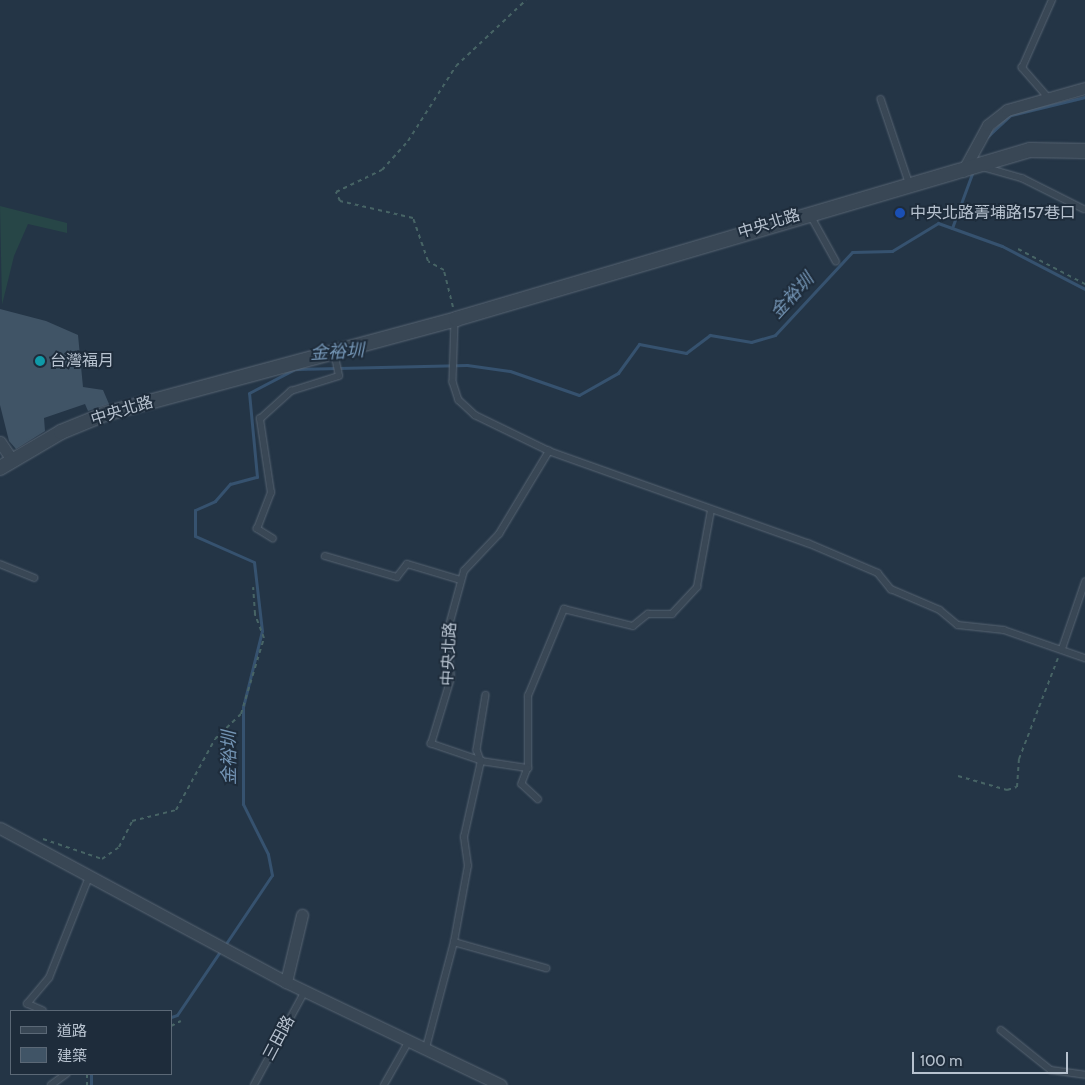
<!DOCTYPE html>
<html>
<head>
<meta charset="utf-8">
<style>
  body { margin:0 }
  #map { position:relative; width:1085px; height:1085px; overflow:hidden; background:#243546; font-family:Cabin,"Noto Sans TC",sans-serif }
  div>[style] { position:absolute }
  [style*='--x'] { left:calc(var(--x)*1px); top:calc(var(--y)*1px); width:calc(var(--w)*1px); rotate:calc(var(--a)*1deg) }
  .green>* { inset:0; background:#274647 }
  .stream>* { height:3px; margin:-1.5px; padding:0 1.5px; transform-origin:1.5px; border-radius:1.5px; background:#36526f }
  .building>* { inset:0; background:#405466 }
  .path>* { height:2px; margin-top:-1px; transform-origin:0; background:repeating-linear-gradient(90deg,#476465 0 4px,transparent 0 8px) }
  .roads { filter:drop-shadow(0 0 1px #586573) drop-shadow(0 0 1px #586573) }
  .service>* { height:5.5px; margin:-2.75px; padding:0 2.75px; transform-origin:2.75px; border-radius:2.75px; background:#394755 }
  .minor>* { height:11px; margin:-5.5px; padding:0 5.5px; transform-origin:5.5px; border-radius:5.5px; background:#394755 }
  .tertiary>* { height:14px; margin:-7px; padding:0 7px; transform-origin:7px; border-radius:7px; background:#394755 }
  .dots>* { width:14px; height:14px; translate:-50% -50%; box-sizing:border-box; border:2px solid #1e2c3b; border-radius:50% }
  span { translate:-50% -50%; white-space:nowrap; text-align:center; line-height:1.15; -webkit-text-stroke:4px #1e2c3b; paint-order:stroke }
  .poi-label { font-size:16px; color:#b7c2cf }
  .left { translate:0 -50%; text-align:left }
  .street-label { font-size:16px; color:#b7c2cf }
  .water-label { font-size:18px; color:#7495b5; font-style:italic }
  .legend { position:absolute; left:10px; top:1010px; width:162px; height:65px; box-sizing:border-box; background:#1e2c3b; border:1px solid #5b6876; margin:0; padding:6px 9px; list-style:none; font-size:15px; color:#b7c2cf }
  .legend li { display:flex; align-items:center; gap:10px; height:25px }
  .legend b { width:25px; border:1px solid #5b6876 }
  .scale { position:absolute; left:912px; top:1052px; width:156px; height:22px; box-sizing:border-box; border:2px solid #b7c2cf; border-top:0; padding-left:6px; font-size:15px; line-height:18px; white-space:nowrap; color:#b7c2cf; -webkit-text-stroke:4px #1e2c3b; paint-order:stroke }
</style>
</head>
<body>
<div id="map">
  <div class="green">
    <i style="clip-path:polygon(0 206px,67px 223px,67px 233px,28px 224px,14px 256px,2px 305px)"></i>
  </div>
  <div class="stream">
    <i style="--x:987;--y:137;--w:33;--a:-43"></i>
    <i style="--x:1011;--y:115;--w:76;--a:-13.7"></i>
    <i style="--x:952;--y:228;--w:61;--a:-69.8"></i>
    <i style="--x:225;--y:945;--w:84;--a:-56.1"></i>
    <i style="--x:272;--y:875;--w:21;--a:-101"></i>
    <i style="--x:268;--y:854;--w:56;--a:-116.6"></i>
    <i style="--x:243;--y:804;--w:97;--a:-90"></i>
    <i style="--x:243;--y:707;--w:78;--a:-76"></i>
    <i style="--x:262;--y:631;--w:69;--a:-96.6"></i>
    <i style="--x:254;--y:562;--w:64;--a:-156.2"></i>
    <i style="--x:195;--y:536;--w:26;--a:-90"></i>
    <i style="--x:195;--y:510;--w:22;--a:-24"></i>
    <i style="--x:215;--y:501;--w:23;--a:-49"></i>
    <i style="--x:230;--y:484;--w:28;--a:-15"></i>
    <i style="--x:257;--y:477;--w:84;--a:-95.4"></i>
    <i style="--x:249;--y:393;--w:52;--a:-27.6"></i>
    <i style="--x:295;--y:369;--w:172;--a:-1.3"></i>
    <i style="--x:467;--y:365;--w:43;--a:7.9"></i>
    <i style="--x:510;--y:371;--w:73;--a:19.2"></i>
    <i style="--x:579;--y:395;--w:45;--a:-29.4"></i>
    <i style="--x:618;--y:373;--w:36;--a:-54"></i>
    <i style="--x:639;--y:344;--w:48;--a:10.8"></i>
    <i style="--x:686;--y:353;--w:30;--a:-37"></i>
    <i style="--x:710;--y:335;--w:42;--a:9.7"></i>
    <i style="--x:751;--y:342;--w:25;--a:-16"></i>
    <i style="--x:775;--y:335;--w:113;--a:-47.1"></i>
    <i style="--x:852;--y:252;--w:40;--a:-1.4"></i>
    <i style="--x:892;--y:251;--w:54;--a:-31.3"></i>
    <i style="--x:938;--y:223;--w:68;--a:19.8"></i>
    <i style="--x:1002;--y:246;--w:93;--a:27.4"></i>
    <i style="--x:171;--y:1017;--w:6;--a:-18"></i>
    <i style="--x:177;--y:1015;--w:78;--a:-55.9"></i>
    <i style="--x:91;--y:1085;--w:11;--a:-90"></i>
  </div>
  <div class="building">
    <i style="clip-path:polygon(0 309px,46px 321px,78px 335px,83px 387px,103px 390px,109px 404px,88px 411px,85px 404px,44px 418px,45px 431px,16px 449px,9px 441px,0 405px)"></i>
  </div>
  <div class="path">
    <i style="--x:1018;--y:249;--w:76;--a:27.6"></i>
    <i style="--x:453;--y:307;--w:38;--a:-104"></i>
    <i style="--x:444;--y:270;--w:18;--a:-151"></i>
    <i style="--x:428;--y:261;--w:46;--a:-109.2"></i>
    <i style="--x:413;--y:218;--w:75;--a:-166.9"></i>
    <i style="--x:340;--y:201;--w:10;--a:-114"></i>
    <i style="--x:336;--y:192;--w:51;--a:-25.6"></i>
    <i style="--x:382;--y:170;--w:39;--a:-48"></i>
    <i style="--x:408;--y:141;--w:89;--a:-57.4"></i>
    <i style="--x:456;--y:66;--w:96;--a:-43.3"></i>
    <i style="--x:958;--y:776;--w:51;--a:15.9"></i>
    <i style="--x:1007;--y:790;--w:10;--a:-17"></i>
    <i style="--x:1017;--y:787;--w:28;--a:-86"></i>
    <i style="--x:1019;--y:759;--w:108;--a:-68.9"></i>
    <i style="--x:43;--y:839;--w:62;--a:18.7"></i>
    <i style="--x:102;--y:859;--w:21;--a:-35"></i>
    <i style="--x:119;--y:847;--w:29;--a:-63"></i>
    <i style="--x:132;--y:821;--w:45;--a:-14"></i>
    <i style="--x:176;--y:810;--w:81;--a:-61.2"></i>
    <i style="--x:215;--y:739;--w:36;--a:-44"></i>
    <i style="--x:241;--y:714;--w:79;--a:-73.2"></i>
    <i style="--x:264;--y:638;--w:26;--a:-111"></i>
    <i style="--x:255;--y:614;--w:27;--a:-94"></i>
    <i style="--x:171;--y:1026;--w:11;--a:-27"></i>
    <i style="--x:87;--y:1074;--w:11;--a:90"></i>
  </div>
  <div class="roads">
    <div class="service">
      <i style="--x:1048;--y:98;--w:40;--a:-131"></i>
      <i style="--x:1022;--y:68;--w:74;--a:-66.2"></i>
      <i style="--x:881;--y:99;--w:91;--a:71.4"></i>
      <i style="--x:983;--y:167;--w:41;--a:15.8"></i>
      <i style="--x:1022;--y:178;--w:69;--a:26.6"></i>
      <i style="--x:810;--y:214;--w:54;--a:61"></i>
      <i style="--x:455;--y:321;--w:61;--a:91.9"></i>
      <i style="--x:453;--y:382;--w:19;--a:72"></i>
      <i style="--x:459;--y:400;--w:22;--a:43"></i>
      <i style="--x:475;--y:415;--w:82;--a:25.9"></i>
      <i style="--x:549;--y:451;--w:275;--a:19.6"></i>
      <i style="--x:808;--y:543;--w:76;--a:23.2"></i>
      <i style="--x:878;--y:573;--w:21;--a:51"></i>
      <i style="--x:891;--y:589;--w:53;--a:23.2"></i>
      <i style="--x:940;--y:610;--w:23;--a:40"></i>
      <i style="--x:958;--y:625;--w:46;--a:6.2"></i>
      <i style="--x:1004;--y:630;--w:86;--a:19.1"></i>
      <i style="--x:273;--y:539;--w:19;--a:-148"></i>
      <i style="--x:257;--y:529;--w:39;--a:-69"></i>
      <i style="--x:271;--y:493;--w:75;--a:-98.5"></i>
      <i style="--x:260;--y:419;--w:42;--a:-42.1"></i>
      <i style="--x:291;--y:391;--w:50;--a:-17.4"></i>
      <i style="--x:339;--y:376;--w:24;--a:-102"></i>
      <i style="--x:325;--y:556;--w:75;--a:16.3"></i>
      <i style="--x:397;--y:577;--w:16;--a:-52"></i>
      <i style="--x:407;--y:564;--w:56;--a:16.5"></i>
      <i style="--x:0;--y:564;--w:37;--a:22"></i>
      <i style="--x:1062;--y:649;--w:71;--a:-71.1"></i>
      <i style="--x:486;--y:695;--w:56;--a:99.3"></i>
      <i style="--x:477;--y:750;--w:12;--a:70"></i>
      <i style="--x:481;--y:761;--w:48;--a:8.5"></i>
      <i style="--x:528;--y:768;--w:72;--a:-90"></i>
      <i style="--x:528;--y:696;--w:94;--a:-67.5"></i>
      <i style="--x:564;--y:609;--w:71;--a:13.8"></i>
      <i style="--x:633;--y:626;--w:19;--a:-39"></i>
      <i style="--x:648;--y:614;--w:24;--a:0"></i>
      <i style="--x:672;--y:614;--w:37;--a:-47"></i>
      <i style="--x:697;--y:587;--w:78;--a:-79.7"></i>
      <i style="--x:528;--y:768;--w:17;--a:111"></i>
      <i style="--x:522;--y:784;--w:22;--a:43"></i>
      <i style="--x:454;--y:942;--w:96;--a:15.8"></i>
      <i style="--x:43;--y:1011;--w:17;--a:-156"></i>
      <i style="--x:27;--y:1004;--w:34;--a:-50"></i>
      <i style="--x:49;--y:978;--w:109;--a:-68.4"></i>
      <i style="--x:1001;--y:1030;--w:64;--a:38.7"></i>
      <i style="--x:1051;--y:1070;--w:34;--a:8"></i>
      <i style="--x:426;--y:1048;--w:110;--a:-75.2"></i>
      <i style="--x:454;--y:942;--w:77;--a:-79.6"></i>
      <i style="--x:468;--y:866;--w:29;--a:-98"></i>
      <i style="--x:464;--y:837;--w:78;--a:-77.4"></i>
      <i style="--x:481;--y:761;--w:53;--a:-161.2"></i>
      <i style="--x:431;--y:744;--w:69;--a:-73.1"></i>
      <i style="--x:451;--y:678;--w:45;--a:-95.1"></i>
      <i style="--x:447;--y:633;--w:64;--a:-74.7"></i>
      <i style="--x:464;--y:571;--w:51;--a:-46.6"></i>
      <i style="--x:499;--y:534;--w:97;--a:-58.9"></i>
      <i style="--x:51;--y:1085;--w:19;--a:-36"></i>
      <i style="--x:254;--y:1085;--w:107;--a:-61.5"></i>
      <i style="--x:384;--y:1085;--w:51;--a:-60.4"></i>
    </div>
    <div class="minor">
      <i style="--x:963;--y:171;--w:52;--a:-61.5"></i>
      <i style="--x:988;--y:125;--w:24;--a:-38"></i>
      <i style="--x:1007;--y:110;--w:81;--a:-15.8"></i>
      <i style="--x:0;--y:442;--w:22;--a:56"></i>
      <i style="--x:0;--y:828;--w:325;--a:28.3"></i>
      <i style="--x:286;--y:982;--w:238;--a:25.6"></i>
      <i style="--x:286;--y:982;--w:69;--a:-76.6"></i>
    </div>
    <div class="tertiary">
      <i style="--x:0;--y:468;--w:71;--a:-30.5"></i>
      <i style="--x:61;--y:432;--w:48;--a:-22.2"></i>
      <i style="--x:105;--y:414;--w:364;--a:-15.1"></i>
      <i style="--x:456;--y:319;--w:598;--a:-16.41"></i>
      <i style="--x:1030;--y:150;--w:55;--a:1"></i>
    </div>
  </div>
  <div class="dots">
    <i style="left:900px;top:213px;background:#1a4fb4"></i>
    <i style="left:40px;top:361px;background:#0f9aa8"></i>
  </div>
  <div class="poi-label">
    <span class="left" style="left:910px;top:213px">中央北路菁埔路157巷口</span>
    <span class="left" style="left:50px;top:361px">台灣福月</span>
  </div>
  <div class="street-label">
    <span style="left:769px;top:224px;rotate:-17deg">中央北路</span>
    <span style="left:122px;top:411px;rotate:-17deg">中央北路</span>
    <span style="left:449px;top:654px;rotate:-87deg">中央北路</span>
    <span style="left:279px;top:1038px;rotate:-62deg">三田路</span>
  </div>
  <div class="water-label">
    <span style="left:792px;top:296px;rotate:-47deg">金裕圳</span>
    <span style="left:337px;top:352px;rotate:-3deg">金裕圳</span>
    <span style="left:229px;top:758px;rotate:-90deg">金裕圳</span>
  </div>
  <ul class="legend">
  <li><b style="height:6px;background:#394755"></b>道路</li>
  <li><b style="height:14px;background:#405466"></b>建築</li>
  </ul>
  <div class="scale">100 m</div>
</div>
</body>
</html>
